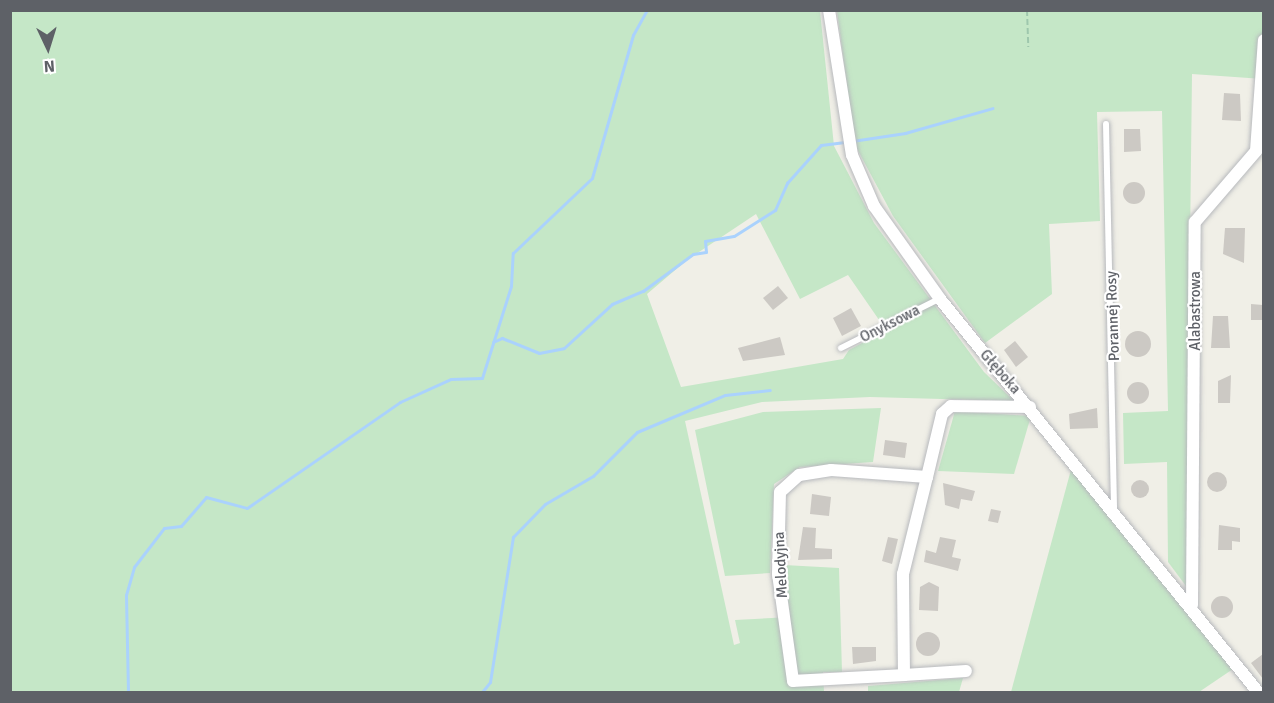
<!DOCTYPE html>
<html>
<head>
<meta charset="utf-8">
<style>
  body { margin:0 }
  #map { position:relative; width:1274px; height:703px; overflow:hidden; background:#f0efe7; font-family:Signika,sans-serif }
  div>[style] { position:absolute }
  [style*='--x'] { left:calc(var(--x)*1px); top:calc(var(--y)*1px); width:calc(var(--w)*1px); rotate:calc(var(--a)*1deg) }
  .green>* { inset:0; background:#c5e7c7 }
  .stream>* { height:3px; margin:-1.5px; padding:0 1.5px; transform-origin:1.5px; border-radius:1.5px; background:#aad2fd }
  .building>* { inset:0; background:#ccc9c4 }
  .round { border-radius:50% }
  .path>* { height:2px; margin-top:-1px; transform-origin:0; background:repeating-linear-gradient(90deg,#9ec7ad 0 6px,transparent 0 9px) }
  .roads { filter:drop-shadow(0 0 2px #b7b9bd) drop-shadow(0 0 2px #b7b9bd) }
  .lane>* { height:6px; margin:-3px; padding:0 3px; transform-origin:3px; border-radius:3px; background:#fff }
  .street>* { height:12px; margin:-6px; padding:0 6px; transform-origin:6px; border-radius:6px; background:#fff }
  span { translate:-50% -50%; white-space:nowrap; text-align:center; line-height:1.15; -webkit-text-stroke:4.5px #fff; paint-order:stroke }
  .street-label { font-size:15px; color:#5e6167 }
  .frame { position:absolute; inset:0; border:12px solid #5e6167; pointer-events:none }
  .north { position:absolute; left:18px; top:18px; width:60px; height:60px; -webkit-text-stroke:4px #fff; paint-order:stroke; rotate:176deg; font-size:16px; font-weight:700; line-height:24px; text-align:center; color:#5e6167 }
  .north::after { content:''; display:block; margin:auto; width:21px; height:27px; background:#5e6167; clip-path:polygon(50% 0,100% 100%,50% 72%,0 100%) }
</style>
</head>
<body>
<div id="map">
  <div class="green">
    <i style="clip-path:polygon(evenodd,10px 11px,820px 11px,834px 146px,874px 223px,984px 372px,1014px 401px,870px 397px,762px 402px,685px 421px,734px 645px,740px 643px,735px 620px,790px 617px,784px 565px,839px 568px,842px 672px,823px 672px,824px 692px,11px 692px,10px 11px,756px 214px,800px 299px,848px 275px,886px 330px,849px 350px,843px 359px,681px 387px,647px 294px,687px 260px,756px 214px)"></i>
    <i style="clip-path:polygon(837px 11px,1263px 11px,1263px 79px,1192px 74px,1186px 586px,1168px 562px,1167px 462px,1124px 464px,1123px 413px,1168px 411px,1162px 111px,1097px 112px,1100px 221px,1049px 224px,1052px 294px,985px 343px,893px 216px,855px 145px)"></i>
    <i style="clip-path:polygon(881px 408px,873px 462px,800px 467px,774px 484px,770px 573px,725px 576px,695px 430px,763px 412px)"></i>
    <i style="clip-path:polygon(955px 411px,1031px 416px,1014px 474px,938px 471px)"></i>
    <i style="clip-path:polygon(1072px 466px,1233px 669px,1199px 692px,1011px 692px)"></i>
    <i style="clip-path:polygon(963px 678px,959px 692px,868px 692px,868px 686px)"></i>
  </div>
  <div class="stream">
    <i style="--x:852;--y:141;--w:54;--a:-8.6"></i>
    <i style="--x:905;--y:133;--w:91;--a:-15.9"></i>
    <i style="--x:493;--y:342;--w:10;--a:-24"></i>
    <i style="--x:502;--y:338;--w:40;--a:22"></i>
    <i style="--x:539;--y:353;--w:25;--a:-11"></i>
    <i style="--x:564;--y:348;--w:65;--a:-42.5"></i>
    <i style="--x:612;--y:304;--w:34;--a:-23"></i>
    <i style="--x:643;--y:291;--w:62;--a:-36.5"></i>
    <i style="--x:693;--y:254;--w:13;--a:-9"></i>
    <i style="--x:706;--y:252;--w:11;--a:-95"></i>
    <i style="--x:705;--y:241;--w:29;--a:-10"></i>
    <i style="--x:734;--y:236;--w:49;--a:-32.4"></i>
    <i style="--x:775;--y:210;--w:30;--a:-66"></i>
    <i style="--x:787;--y:183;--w:51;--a:-48.2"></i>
    <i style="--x:821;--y:145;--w:24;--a:-7"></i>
    <i style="--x:128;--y:692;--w:97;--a:-91.2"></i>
    <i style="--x:126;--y:595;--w:29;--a:-74"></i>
    <i style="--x:134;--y:567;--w:49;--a:-52.4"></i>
    <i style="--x:164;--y:528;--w:17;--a:-7"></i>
    <i style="--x:181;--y:526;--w:38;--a:-49"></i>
    <i style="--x:206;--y:497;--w:42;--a:15"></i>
    <i style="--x:247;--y:508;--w:186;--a:-34.7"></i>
    <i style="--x:400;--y:402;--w:56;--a:-24.3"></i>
    <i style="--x:451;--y:379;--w:31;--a:-2"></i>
    <i style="--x:482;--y:378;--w:96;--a:-72.5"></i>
    <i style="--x:511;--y:286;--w:33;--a:-87"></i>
    <i style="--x:513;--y:253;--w:109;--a:-43.5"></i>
    <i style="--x:592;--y:178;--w:149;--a:-74"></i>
    <i style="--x:633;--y:35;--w:29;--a:-61"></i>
    <i style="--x:482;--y:692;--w:13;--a:-51"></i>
    <i style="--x:490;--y:682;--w:147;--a:-81"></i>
    <i style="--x:513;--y:537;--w:46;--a:-45.9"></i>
    <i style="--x:545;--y:504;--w:56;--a:-30.3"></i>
    <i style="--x:593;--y:476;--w:62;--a:-45"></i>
    <i style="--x:637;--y:432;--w:95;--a:-22.8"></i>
    <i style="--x:725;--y:395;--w:45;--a:-6.3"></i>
  </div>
  <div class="building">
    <i style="clip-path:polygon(1224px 93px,1240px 94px,1241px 121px,1222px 120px)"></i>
    <i style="clip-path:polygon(1124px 129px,1140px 129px,1141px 151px,1124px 152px)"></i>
    <i class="round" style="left:1123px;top:182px;width:22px;height:22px"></i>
    <i style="clip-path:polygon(1225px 228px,1245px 228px,1244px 263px,1223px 254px)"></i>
    <i style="clip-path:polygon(778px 286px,788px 298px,773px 310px,763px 298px)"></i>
    <i style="clip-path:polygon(1251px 304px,1263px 305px,1263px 320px,1251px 320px)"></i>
    <i style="clip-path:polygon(851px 308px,861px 326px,842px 336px,833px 318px)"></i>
    <i style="clip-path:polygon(1213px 316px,1228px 316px,1230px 348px,1211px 348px)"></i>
    <i class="round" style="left:1125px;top:331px;width:26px;height:26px"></i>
    <i style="clip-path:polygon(780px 337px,785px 355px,743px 361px,738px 348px)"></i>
    <i style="clip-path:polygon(1015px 341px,1028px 357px,1016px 367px,1004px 350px)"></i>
    <i style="clip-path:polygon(1231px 375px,1230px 403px,1218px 403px,1218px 381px)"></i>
    <i class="round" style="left:1127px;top:382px;width:22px;height:22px"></i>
    <i style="clip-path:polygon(1097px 408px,1098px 428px,1070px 429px,1069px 414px)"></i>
    <i style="clip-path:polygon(885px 440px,907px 443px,905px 458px,883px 455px)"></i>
    <i class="round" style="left:1207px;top:472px;width:20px;height:20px"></i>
    <i class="round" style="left:1131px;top:480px;width:18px;height:18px"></i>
    <i style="clip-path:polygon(943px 483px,975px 491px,972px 501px,961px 499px,959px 509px,945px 505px)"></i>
    <i style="clip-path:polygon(812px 494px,831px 497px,829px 516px,810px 514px)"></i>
    <i style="clip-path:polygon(991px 509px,1001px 511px,998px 523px,988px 521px)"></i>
    <i style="clip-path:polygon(1219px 525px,1240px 528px,1240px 542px,1232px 541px,1232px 550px,1218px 550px)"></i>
    <i style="clip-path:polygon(803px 527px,816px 528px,815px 548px,832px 549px,832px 559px,798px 560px)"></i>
    <i style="clip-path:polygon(888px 537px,898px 539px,892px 564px,882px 561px)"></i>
    <i style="clip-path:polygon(940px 537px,956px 540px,952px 557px,961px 559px,958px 571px,924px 562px,926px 550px,936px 553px)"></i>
    <i style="clip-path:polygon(929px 582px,939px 587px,938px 611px,919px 610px,920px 587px)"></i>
    <i class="round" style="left:1211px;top:596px;width:22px;height:22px"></i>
    <i class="round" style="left:916px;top:632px;width:24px;height:24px"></i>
    <i style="clip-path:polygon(852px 647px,876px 647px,876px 661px,853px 664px)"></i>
    <i style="clip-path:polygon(1263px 654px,1263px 679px,1251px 663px)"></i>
  </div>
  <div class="path">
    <i style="--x:1027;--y:10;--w:37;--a:88"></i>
  </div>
  <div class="roads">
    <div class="lane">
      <i style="--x:1106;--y:124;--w:384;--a:88.8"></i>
      <i style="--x:841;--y:348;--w:110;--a:-26.6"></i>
    </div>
    <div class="street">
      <i style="--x:829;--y:10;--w:147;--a:81"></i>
      <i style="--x:852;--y:155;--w:56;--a:66.7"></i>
      <i style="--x:874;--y:206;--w:114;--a:54.6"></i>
      <i style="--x:940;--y:299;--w:506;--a:51.02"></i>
      <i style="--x:927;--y:477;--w:96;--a:-175.8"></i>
      <i style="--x:831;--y:470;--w:32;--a:171"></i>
      <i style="--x:799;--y:475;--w:25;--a:138"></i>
      <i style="--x:780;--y:492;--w:82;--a:91.4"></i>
      <i style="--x:778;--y:574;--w:108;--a:82"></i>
      <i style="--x:793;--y:681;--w:111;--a:-3.1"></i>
      <i style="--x:904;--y:675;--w:101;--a:-90.6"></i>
      <i style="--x:903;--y:574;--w:100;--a:-76.1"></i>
      <i style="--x:927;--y:477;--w:65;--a:-76.6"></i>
      <i style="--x:942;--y:414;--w:12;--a:-42"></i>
      <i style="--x:951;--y:406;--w:79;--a:0.7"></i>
      <i style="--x:1192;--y:605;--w:383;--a:-89.6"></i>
      <i style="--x:1195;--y:222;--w:94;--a:-49.3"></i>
      <i style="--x:1256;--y:151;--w:111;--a:-85.9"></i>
      <i style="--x:904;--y:675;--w:62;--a:-3.7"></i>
    </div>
  </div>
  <div class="street-label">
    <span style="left:1196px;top:311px;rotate:-90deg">Alabastrowa</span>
    <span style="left:1113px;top:316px;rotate:-92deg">Porannej Rosy</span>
    <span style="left:890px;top:324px;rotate:-27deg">Onyksowa</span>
    <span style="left:1000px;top:372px;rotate:49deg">Głęboka</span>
    <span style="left:781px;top:565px;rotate:-93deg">Melodyjna</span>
  </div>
  <div class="frame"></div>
  <div class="north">N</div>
</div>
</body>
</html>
